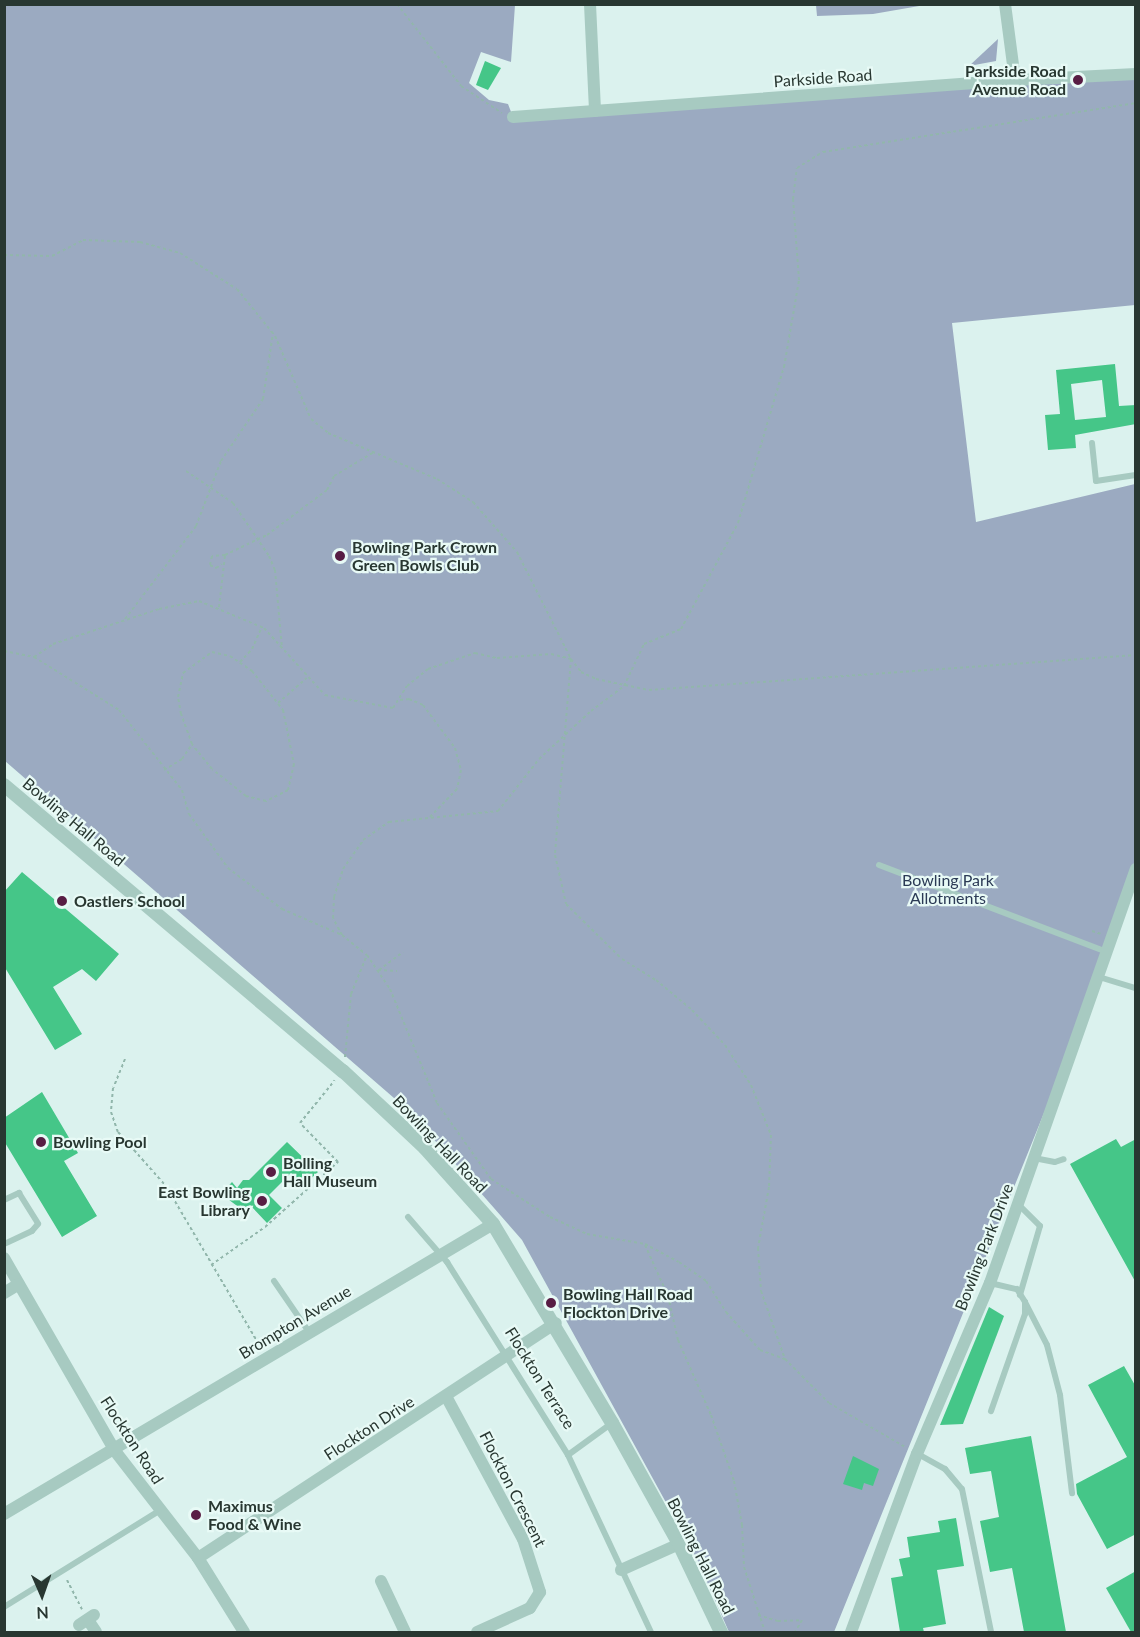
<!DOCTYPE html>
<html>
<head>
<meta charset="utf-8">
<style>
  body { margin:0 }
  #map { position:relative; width:1140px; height:1637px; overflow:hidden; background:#dbf2ee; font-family:Lato,sans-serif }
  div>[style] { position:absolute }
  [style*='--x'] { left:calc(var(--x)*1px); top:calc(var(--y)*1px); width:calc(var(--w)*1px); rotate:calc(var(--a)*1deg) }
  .green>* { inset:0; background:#9baac1 }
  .building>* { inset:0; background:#45c688 }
  .path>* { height:2px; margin-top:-1px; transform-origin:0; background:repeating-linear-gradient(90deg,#91b6ab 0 3px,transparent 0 6px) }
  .service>* { height:6px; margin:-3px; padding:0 3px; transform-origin:3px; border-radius:3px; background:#a7cac1 }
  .minor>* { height:12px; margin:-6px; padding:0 6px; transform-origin:6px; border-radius:6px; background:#a7cac1 }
  .tertiary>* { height:14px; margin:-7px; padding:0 7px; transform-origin:7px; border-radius:7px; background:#a7cac1 }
  .dots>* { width:16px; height:16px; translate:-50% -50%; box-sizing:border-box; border:3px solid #e8faf6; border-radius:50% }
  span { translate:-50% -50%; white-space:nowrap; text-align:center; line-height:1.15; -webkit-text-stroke:4.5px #e8faf6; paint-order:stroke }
  .poi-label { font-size:16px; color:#283731; font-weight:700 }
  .right { translate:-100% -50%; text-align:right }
  .left { translate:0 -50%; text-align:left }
  .street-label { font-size:16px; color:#283731 }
  .park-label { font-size:16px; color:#2b3a55 }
  .frame { position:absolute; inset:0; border:6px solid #283731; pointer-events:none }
  .north { position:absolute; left:12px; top:1565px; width:60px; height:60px; -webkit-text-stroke:4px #e8faf6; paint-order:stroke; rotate:178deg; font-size:16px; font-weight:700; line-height:24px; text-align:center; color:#283731 }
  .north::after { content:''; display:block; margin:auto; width:21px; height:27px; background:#283731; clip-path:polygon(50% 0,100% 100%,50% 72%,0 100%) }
</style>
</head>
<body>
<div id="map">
  <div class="green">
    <i style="clip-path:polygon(4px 5px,515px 5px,511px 62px,481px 52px,469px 83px,489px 100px,508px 104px,513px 117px,1135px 74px,1135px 305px,952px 323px,976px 522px,1135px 484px,1135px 869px,1099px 977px,834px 1632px,729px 1632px,697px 1559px,522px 1240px,409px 1111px,5px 761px)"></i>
    <i style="clip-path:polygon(816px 5px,816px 4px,925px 5px,873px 14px,817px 16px)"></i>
    <i style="clip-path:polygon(998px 39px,996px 61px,969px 66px)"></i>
  </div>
  <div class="building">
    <i style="clip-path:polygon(485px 61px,501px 68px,488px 90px,476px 85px)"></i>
    <i style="clip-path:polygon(evenodd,1115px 364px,1119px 406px,1136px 405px,1136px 424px,1075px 435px,1076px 448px,1048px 450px,1045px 415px,1060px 414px,1056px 370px,1115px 364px,1102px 380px,1106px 417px,1075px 420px,1071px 384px,1102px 380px)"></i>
    <i style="clip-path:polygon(22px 872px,119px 954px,96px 981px,82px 969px,53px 987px,82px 1034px,55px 1050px,4px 966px,4px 892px)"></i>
    <i style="clip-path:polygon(42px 1092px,78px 1153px,64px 1161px,97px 1216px,62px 1237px,4px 1141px,4px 1118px)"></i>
    <i style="clip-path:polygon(1116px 1139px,1121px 1147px,1136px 1139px,1136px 1283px,1070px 1164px)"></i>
    <i style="clip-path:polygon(287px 1142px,318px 1172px,304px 1185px,291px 1173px,269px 1195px,282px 1208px,267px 1223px,250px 1205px,244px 1211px,221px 1194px,232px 1182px,237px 1188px,243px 1180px,249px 1180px)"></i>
    <i style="clip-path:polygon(989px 1307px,1004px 1316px,963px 1424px,940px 1425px)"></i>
    <i style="clip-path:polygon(1124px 1366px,1136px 1387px,1136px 1534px,1107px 1549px,1077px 1494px,1076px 1484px,1127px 1457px,1088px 1385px)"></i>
    <i style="clip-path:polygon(1031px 1436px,1066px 1632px,1024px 1632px,1012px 1568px,990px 1572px,980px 1521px,999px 1517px,991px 1471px,970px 1474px,965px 1448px)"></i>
    <i style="clip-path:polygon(853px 1456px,879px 1469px,873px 1486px,864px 1483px,862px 1490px,843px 1484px)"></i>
    <i style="clip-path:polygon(956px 1518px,964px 1566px,937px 1570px,946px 1624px,923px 1628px,924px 1632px,900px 1632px,891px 1578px,903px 1576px,899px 1559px,910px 1557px,907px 1537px,940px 1532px,938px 1521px)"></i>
    <i style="clip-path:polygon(1136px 1571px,1136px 1632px,1131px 1632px,1106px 1588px)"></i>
  </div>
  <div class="path">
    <i style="--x:397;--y:4;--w:104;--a:52"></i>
    <i style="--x:461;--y:86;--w:49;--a:33.4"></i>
    <i style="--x:4;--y:255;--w:48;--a:1.2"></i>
    <i style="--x:52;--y:256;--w:35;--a:-27"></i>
    <i style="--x:83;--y:240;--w:57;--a:2"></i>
    <i style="--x:140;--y:242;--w:41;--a:15.4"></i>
    <i style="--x:180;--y:253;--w:67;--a:32.3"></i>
    <i style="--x:237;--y:289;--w:60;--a:51"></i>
    <i style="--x:275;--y:336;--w:90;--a:66.6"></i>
    <i style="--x:311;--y:419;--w:22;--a:39"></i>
    <i style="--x:328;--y:433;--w:118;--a:22.9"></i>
    <i style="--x:437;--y:479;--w:43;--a:32.6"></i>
    <i style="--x:473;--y:502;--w:67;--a:48.7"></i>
    <i style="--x:517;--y:552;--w:120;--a:63.2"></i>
    <i style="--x:571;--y:659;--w:16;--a:52"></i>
    <i style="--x:581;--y:672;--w:17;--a:25"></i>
    <i style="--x:596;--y:679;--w:54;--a:11.7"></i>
    <i style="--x:649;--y:690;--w:488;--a:-4.1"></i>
    <i style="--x:186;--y:471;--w:57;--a:34.2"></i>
    <i style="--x:233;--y:503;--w:64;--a:55.8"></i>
    <i style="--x:269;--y:556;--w:15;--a:67"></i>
    <i style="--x:275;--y:570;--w:78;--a:84.9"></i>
    <i style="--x:225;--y:555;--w:47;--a:-25.5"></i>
    <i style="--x:267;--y:535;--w:75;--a:-36.9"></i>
    <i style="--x:327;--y:490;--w:16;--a:-63"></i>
    <i style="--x:334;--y:476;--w:47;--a:-31"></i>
    <i style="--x:219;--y:607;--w:52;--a:-83.4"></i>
    <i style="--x:225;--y:555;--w:13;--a:176"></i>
    <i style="--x:212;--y:556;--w:9;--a:103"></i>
    <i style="--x:210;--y:565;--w:7;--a:27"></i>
    <i style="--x:216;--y:568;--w:7;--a:-34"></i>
    <i style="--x:125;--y:619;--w:117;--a:-52.6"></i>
    <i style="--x:196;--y:526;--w:70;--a:-69"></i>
    <i style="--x:221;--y:461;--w:75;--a:-55.9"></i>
    <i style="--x:263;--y:399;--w:67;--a:-81.4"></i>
    <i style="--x:4;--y:651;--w:31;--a:11"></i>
    <i style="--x:34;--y:657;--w:100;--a:31.9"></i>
    <i style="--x:119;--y:710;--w:102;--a:51.8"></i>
    <i style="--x:182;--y:790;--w:25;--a:74"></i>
    <i style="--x:189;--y:814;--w:67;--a:54.2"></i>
    <i style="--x:228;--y:868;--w:68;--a:37.2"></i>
    <i style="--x:282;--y:909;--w:65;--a:23.4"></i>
    <i style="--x:342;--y:935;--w:32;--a:39"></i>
    <i style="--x:367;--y:955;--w:41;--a:55.9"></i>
    <i style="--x:390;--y:989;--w:123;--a:67.6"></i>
    <i style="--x:437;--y:1103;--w:93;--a:54.6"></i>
    <i style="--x:491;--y:1179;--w:70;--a:32.8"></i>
    <i style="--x:550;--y:1217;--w:41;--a:24.7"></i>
    <i style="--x:587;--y:1234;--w:59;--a:9.8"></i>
    <i style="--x:645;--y:1244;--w:38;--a:28"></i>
    <i style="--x:679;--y:1262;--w:33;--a:35"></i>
    <i style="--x:706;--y:1281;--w:37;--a:57"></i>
    <i style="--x:726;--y:1312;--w:51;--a:48.2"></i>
    <i style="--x:760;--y:1350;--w:27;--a:20"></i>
    <i style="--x:212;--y:652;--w:18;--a:13"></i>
    <i style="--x:230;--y:656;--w:27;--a:34"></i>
    <i style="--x:252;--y:671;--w:50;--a:51.5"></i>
    <i style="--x:283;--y:710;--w:55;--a:78.5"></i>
    <i style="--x:294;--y:764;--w:27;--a:103"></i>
    <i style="--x:288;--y:790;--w:25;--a:153"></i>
    <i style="--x:266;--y:801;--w:21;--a:-166"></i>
    <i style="--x:246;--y:796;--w:43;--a:-141.5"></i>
    <i style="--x:212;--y:769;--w:32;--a:-129"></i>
    <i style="--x:192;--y:744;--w:32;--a:-110"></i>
    <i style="--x:181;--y:714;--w:17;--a:-100"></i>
    <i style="--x:178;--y:697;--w:25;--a:-78"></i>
    <i style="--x:183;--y:673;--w:36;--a:-36"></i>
    <i style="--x:34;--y:657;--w:23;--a:-34"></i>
    <i style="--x:53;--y:644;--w:112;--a:-18.3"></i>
    <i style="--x:159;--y:609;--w:41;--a:-11.3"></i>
    <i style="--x:199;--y:601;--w:70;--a:22.6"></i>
    <i style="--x:264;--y:628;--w:91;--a:47.7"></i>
    <i style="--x:325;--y:695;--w:69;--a:10.8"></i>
    <i style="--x:393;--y:708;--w:26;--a:-58"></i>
    <i style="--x:407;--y:686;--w:27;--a:-39"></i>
    <i style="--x:428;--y:669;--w:50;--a:-18.8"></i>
    <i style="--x:475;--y:653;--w:23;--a:13"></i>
    <i style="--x:497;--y:658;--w:54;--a:-4.2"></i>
    <i style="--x:551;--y:654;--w:21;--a:14"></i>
    <i style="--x:571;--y:659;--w:197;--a:94.7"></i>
    <i style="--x:555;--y:855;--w:50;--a:77.3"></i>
    <i style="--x:566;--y:904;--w:78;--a:44.5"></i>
    <i style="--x:622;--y:959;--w:40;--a:32"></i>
    <i style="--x:656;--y:980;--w:47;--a:39.8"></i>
    <i style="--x:692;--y:1010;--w:48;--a:46.7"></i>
    <i style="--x:725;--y:1045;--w:48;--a:57"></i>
    <i style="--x:751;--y:1085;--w:54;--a:68.2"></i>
    <i style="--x:771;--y:1135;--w:52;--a:92.2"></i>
    <i style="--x:769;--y:1187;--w:62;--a:100.2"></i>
    <i style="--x:758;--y:1248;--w:43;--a:86"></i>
    <i style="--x:761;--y:1291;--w:72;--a:70.6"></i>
    <i style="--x:785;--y:1359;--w:62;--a:45"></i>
    <i style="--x:829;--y:1403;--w:90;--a:30"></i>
    <i style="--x:240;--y:662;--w:18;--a:-47"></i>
    <i style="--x:252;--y:649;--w:24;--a:-66"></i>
    <i style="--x:400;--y:700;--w:9;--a:-6"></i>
    <i style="--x:409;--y:699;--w:15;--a:23"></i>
    <i style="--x:423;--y:705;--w:54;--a:53.3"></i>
    <i style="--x:455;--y:748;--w:23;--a:75"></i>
    <i style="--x:461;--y:770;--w:19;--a:102"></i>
    <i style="--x:457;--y:789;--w:39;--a:134"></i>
    <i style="--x:278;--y:703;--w:38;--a:-41"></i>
    <i style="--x:164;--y:770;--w:21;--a:-31"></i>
    <i style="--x:182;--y:759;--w:18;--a:-56"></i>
    <i style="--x:1092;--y:931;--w:9;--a:18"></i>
    <i style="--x:342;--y:935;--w:19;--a:-118"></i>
    <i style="--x:333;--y:918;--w:21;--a:-87"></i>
    <i style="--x:334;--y:897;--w:29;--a:-72"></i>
    <i style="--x:343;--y:869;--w:35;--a:-55"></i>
    <i style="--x:363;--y:840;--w:32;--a:-35"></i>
    <i style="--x:389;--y:822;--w:110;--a:-5.8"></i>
    <i style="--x:498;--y:811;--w:66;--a:-51.7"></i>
    <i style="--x:539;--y:759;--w:71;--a:-42.7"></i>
    <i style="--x:591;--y:711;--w:41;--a:-37.1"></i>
    <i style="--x:624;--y:686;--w:47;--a:-64.5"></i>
    <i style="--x:644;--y:644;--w:40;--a:-22"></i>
    <i style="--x:681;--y:629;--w:120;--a:-61.7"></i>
    <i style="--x:738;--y:523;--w:163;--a:-73.6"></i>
    <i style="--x:784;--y:367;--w:88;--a:-80.2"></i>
    <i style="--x:799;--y:280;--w:81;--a:-94.2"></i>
    <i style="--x:793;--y:199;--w:31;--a:-83"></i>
    <i style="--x:797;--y:168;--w:31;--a:-32"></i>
    <i style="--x:823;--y:152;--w:317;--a:-8.9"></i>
    <i style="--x:378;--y:970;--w:19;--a:3"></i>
    <i style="--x:379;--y:970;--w:30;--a:-37"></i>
    <i style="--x:345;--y:1057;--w:63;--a:-84.6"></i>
    <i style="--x:351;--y:994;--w:42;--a:-67.7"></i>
    <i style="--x:125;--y:1059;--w:31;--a:112"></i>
    <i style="--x:113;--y:1088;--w:24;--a:95"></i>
    <i style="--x:111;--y:1112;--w:21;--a:71"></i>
    <i style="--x:118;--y:1132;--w:72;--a:48.4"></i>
    <i style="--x:166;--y:1186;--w:188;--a:59.6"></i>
    <i style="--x:645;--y:1245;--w:56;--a:65.7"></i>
    <i style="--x:668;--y:1296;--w:45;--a:77.2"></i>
    <i style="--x:678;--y:1340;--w:82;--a:66.3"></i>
    <i style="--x:711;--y:1415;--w:70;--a:70.8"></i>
    <i style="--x:734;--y:1481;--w:45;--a:79.7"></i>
    <i style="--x:742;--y:1525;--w:42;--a:87.3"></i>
    <i style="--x:744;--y:1567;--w:68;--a:72.1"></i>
    <i style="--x:211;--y:1265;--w:66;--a:-35.1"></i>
    <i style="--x:265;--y:1227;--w:98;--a:-41.7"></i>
    <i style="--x:338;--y:1162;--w:54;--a:-134.3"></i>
    <i style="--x:300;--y:1123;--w:55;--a:-50.9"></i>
    <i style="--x:67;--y:1580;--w:33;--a:63"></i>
    <i style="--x:758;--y:1615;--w:21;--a:17"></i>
    <i style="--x:778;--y:1621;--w:24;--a:-2"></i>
    <i style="--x:802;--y:1620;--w:14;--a:120"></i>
  </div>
  <div class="service">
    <i style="--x:1092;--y:443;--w:38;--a:84"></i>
    <i style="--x:1096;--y:481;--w:40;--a:-8.5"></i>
    <i style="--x:879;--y:865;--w:244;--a:20.9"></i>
    <i style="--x:1099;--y:977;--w:39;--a:17"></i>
    <i style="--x:1034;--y:1158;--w:21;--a:11"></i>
    <i style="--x:1055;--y:1162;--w:9;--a:-18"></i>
    <i style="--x:4;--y:1200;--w:17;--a:-25"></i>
    <i style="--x:19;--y:1193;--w:36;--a:58"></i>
    <i style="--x:38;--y:1224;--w:9;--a:131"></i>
    <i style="--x:32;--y:1231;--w:31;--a:155"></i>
    <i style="--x:1018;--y:1204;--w:31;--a:45"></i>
    <i style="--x:1040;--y:1226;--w:72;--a:106.2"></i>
    <i style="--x:408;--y:1217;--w:60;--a:49.1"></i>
    <i style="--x:447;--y:1262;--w:228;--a:57.9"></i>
    <i style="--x:568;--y:1455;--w:195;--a:64.9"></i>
    <i style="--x:274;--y:1281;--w:62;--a:55.5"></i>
    <i style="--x:990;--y:1283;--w:28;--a:13"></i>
    <i style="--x:1017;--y:1289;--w:15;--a:58"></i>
    <i style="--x:1025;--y:1302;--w:12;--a:90"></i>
    <i style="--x:1025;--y:1314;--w:103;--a:109.3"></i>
    <i style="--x:1025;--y:1302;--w:48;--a:62.9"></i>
    <i style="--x:1047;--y:1345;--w:52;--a:75.4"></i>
    <i style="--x:1060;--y:1395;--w:99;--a:83"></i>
    <i style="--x:918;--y:1454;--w:31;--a:29"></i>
    <i style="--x:945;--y:1469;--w:26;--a:50"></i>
    <i style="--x:962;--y:1489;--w:146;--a:78.5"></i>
    <i style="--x:568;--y:1455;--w:54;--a:-36"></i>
    <i style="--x:4;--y:1607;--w:182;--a:-31.8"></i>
  </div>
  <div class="minor">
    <i style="--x:590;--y:4;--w:107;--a:87.3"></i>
    <i style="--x:1005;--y:4;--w:77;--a:82.5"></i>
    <i style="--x:513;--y:117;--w:503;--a:-4.22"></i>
    <i style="--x:1015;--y:80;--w:121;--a:-2.8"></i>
    <i style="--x:4;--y:1258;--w:223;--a:60.1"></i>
    <i style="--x:115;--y:1451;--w:135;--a:52.2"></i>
    <i style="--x:198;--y:1558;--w:87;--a:58.1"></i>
    <i style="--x:4;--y:1293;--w:17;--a:-31"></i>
    <i style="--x:447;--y:1398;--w:160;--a:61.7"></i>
    <i style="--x:523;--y:1539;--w:56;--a:72.2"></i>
    <i style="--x:540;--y:1592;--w:19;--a:122"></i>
    <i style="--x:530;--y:1608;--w:58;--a:155.6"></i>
    <i style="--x:4;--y:1514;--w:569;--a:-30.67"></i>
    <i style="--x:198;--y:1558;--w:428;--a:-33.3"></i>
    <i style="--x:621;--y:1570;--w:64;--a:-24.1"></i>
    <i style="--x:381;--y:1581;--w:56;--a:64.8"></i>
    <i style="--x:88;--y:1620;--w:14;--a:56"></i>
    <i style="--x:79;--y:1625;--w:18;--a:-34"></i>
    <i style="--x:851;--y:1632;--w:190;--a:-69.7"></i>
    <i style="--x:917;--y:1454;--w:186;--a:-66.9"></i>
    <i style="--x:990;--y:1283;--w:439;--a:-70.6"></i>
  </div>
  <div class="tertiary">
    <i style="--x:4;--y:785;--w:444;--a:40.2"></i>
    <i style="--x:343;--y:1071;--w:112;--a:43.2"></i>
    <i style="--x:425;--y:1148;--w:102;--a:48.2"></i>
    <i style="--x:493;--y:1224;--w:232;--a:59.1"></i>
    <i style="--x:612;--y:1423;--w:138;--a:61"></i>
    <i style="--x:679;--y:1544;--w:98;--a:64.5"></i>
  </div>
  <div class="dots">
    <i style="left:1078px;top:80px;background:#581d44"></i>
    <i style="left:340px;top:556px;background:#581d44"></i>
    <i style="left:62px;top:901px;background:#581d44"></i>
    <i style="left:41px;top:1142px;background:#581d44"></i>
    <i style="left:271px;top:1172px;background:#581d44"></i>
    <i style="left:262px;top:1201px;background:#581d44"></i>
    <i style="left:551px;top:1303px;background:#581d44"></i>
    <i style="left:196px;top:1515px;background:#581d44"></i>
  </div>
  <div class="poi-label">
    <span class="right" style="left:1066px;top:80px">Parkside Road<br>Avenue Road</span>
    <span class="left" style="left:352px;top:556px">Bowling Park Crown<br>Green Bowls Club</span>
    <span class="left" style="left:74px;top:901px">Oastlers School</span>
    <span class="left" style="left:53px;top:1142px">Bowling Pool</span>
    <span class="left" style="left:283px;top:1172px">Bolling<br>Hall Museum</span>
    <span class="right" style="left:250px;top:1201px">East Bowling<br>Library</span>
    <span class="left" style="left:563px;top:1303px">Bowling Hall Road<br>Flockton Drive</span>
    <span class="left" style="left:208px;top:1515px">Maximus<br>Food &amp; Wine</span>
  </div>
  <div class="street-label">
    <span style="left:823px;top:78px;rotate:-4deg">Parkside Road</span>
    <span style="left:74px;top:822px;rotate:40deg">Bowling Hall Road</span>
    <span style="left:440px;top:1144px;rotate:46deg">Bowling Hall Road</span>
    <span style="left:984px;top:1247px;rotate:-69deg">Bowling Park Drive</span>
    <span style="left:295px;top:1322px;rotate:-31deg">Brompton Avenue</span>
    <span style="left:540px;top:1378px;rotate:58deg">Flockton Terrace</span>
    <span style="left:369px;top:1428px;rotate:-33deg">Flockton Drive</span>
    <span style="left:132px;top:1440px;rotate:57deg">Flockton Road</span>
    <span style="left:513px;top:1489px;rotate:63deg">Flockton Crescent</span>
    <span style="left:701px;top:1556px;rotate:63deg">Bowling Hall Road</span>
  </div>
  <div class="park-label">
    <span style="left:948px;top:889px">Bowling Park<br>Allotments</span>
  </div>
  <div class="frame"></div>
  <div class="north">N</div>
</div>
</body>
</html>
